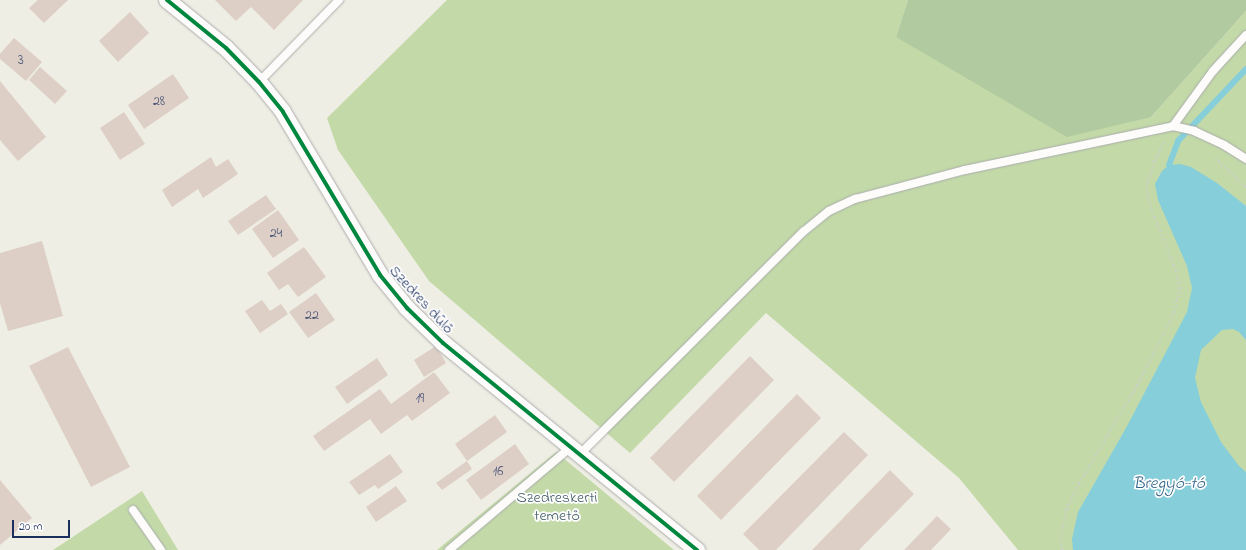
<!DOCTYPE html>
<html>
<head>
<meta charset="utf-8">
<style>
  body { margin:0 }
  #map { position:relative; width:1246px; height:550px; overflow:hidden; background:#efeee4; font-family:"Indie Flower",sans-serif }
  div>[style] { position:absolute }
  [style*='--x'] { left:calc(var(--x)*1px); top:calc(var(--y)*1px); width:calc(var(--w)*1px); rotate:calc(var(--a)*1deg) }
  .green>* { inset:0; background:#c3daa8 }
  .forest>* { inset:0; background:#b1ca9f }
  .water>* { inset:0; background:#85ceda }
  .stream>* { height:6px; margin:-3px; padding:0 3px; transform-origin:3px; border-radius:3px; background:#85ceda }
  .building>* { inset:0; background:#ddcfc6 }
  .path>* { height:2.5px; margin-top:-1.25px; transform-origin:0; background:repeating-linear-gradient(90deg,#cdcfd0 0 1px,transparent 0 4px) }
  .roads { filter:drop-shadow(0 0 1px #abadad) drop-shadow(0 0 1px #abadad) }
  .service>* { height:8px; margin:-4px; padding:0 4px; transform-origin:4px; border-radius:4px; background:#fdfcfb }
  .minor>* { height:16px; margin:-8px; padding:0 8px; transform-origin:8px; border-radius:8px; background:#fdfcfb }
  .cycleway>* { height:4px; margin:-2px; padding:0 2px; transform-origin:2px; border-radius:2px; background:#00873e }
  span { translate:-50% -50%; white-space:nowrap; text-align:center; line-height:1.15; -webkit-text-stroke:3.5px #fff; paint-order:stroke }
  .number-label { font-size:14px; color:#4c5778 }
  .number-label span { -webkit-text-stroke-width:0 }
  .street-label { font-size:16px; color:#1b2f5e }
  .park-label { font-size:16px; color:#435d65 }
  .water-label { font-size:17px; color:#306288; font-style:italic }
  .scale { position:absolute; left:12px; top:520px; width:58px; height:18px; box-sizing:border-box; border:2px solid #1b2f5e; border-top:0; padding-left:5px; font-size:12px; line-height:14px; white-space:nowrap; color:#1b2f5e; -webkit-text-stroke:3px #fff; paint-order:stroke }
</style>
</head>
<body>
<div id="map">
  <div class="green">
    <i style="clip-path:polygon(447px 0,908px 0,896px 37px,1151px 117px,1246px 11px,1246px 550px,1018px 550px,959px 478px,766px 313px,630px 453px,429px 281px,338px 150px,327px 118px)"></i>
    <i style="clip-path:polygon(556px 452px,674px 550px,437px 550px)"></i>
    <i style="clip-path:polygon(142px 491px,178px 550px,53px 550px)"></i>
  </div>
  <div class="forest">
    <i style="clip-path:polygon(908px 0,1246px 0,1246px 11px,1151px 117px,1067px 137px,896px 37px)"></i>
  </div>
  <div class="water">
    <i style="clip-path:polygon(1180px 164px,1191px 167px,1217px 183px,1246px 206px,1246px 340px,1239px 332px,1233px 329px,1222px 330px,1201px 350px,1195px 378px,1201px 402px,1221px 442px,1239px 466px,1246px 472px,1246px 550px,1073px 550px,1072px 539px,1078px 512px,1126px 428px,1187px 312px,1192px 288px,1187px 266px,1158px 200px,1155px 184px,1162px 171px,1169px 165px)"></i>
  </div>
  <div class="stream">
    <i style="--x:1169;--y:165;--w:26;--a:-69"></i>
    <i style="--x:1178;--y:141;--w:99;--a:-46.6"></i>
  </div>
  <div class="building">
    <i style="clip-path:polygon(38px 0,68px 0,44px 23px,29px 8px)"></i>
    <i style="clip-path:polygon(215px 0,303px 0,274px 30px,251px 7px,236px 21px)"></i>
    <i style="clip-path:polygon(130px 12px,149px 33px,118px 62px,99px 41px)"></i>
    <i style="clip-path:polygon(14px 38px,42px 62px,26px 81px,0 59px,0 54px)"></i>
    <i style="clip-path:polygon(40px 67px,67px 91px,55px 104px,29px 80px)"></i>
    <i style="clip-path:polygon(173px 74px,189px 98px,144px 129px,128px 105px)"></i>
    <i style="clip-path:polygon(0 81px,46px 137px,18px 161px,0 140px)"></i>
    <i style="clip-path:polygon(124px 112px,145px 144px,120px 160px,100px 128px)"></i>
    <i style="clip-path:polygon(211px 157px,216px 167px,228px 159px,238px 174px,203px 198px,198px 189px,172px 207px,162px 190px)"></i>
    <i style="clip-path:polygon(266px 195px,276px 209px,238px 235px,228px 221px)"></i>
    <i style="clip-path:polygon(278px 210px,299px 240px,273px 258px,252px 229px)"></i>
    <i style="clip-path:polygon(42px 241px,63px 316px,8px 331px,0 303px,0 253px)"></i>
    <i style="clip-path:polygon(304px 247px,326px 277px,298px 297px,288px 284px,279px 290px,267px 273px)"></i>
    <i style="clip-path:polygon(316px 293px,335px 320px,308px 338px,289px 312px)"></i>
    <i style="clip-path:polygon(262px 300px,270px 311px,281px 304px,288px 314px,260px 333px,245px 311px)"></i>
    <i style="clip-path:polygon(436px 346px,446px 363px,424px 377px,414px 360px)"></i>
    <i style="clip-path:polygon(68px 347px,130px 467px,91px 487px,29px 366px)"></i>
    <i style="clip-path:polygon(750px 356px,774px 380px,674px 482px,650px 458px)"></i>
    <i style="clip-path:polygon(377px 358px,388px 375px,347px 404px,335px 387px)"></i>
    <i style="clip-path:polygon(434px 372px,450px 393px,412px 421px,407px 415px,381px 434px,370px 419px,324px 451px,313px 436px,380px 389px,391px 404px)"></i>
    <i style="clip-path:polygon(797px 394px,821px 418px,721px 520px,697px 496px)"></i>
    <i style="clip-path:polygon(495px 415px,507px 432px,467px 461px,455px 444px)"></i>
    <i style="clip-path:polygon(844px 432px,868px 455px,776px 550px,759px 550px,743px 534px)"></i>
    <i style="clip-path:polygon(515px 444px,529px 464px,481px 500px,466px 480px)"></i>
    <i style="clip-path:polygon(390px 454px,403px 472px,378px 489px,375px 485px,359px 495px,349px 482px)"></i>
    <i style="clip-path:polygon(467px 461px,472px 469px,442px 490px,436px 483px)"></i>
    <i style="clip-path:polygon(890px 470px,914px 494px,859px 550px,812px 550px)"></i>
    <i style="clip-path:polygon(0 480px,32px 518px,0 545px)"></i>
    <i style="clip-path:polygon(396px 486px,407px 501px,376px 522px,366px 507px)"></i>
    <i style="clip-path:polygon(937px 516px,951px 529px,931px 550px,904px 550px)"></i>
  </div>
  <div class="path">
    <i style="--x:1216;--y:158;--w:42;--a:44"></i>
    <i style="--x:1062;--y:550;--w:12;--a:-99"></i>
    <i style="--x:1060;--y:538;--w:30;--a:-78"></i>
    <i style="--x:1066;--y:509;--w:29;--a:-63"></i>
    <i style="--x:1079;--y:483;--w:114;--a:-59.4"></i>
    <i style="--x:1137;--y:385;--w:82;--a:-63.1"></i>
    <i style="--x:1174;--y:312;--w:26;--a:-77"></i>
    <i style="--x:1180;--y:287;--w:19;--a:-106"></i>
    <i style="--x:1175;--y:269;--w:68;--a:-111.6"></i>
    <i style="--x:1150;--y:206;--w:20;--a:-101"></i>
    <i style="--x:1146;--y:186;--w:26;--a:-72"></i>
    <i style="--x:1154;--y:161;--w:21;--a:-62"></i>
  </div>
  <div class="roads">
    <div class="service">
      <i style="--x:259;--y:82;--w:115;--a:-45.7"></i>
      <i style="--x:1173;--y:126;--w:68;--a:-54"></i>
      <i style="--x:1213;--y:71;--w:49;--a:-47.5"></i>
      <i style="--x:580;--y:454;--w:315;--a:-44.9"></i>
      <i style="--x:803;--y:232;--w:33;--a:-39"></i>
      <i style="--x:829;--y:211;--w:29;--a:-25"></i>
      <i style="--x:855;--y:199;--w:114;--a:-14.8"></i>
      <i style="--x:965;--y:170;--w:213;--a:-11.9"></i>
      <i style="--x:1173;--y:126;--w:22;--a:13"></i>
      <i style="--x:1194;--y:131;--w:33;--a:25"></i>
      <i style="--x:1224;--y:145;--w:26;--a:32"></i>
      <i style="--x:133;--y:510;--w:49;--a:55"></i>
      <i style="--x:449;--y:550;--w:160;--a:-40.2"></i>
    </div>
    <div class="minor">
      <i style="--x:167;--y:0;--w:76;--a:39.1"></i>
      <i style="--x:226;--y:48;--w:47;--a:45.9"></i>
      <i style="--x:259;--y:82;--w:38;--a:51"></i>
      <i style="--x:283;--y:112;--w:190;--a:59.2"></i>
      <i style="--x:380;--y:275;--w:43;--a:50.7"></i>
      <i style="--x:407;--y:308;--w:50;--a:44.2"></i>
      <i style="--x:443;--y:343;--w:328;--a:39.2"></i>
    </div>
  </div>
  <div class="cycleway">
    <i style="--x:167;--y:0;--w:76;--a:39.1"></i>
    <i style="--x:226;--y:48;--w:47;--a:45.9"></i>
    <i style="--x:259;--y:82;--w:38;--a:51"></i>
    <i style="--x:283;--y:112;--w:190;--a:59.2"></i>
    <i style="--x:380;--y:275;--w:43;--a:50.7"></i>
    <i style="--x:407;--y:308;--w:50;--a:44.2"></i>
    <i style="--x:443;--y:343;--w:328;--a:39.2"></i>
  </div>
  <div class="number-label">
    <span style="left:21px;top:61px">3</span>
    <span style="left:159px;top:102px">28</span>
    <span style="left:276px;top:234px">24</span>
    <span style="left:312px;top:316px">22</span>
    <span style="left:420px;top:399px">19</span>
    <span style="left:498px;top:472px">16</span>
  </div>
  <div class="street-label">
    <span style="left:421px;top:300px;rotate:47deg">Szedres dűlő</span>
  </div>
  <div class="park-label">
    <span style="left:557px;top:507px">Szedreskerti<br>temető</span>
  </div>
  <div class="water-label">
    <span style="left:1169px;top:484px">Bregyó-tó</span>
  </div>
  <div class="scale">20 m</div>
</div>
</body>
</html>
